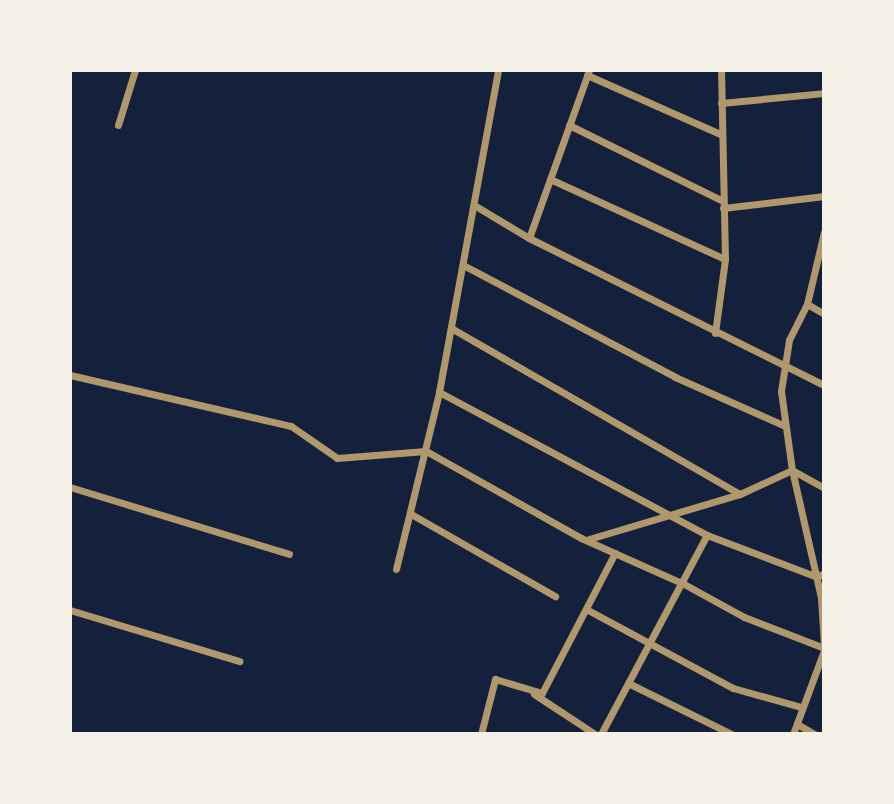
<!DOCTYPE html>
<html>
<head>
<meta charset="utf-8">
<style>
  body { margin:0 }
  #map { position:relative; width:894px; height:804px; overflow:hidden; background:#14213d; font-family:Karla,sans-serif }
  div>[style] { position:absolute }
  [style*='--x'] { left:calc(var(--x)*1px); top:calc(var(--y)*1px); width:calc(var(--w)*1px); rotate:calc(var(--a)*1deg) }
  .minor>* { height:7px; margin:-3.5px; padding:0 3.5px; transform-origin:3.5px; border-radius:3.5px; background:#b1986c }
  span { translate:-50% -50%; white-space:nowrap; text-align:center; line-height:1.15; -webkit-text-stroke:7px #f6f1e7; paint-order:stroke }
  .frame { position:absolute; inset:0; border:72px solid #f6f1e7; pointer-events:none }
</style>
</head>
<body>
<div id="map">
  <div class="minor">
    <i style="--x:587;--y:75;--w:145;--a:23.9"></i>
    <i style="--x:721;--y:103;--w:103;--a:-5.5"></i>
    <i style="--x:118;--y:125;--w:58;--a:-72.8"></i>
    <i style="--x:569;--y:125;--w:172;--a:26.3"></i>
    <i style="--x:550;--y:179;--w:192;--a:24.6"></i>
    <i style="--x:474;--y:205;--w:64;--a:31"></i>
    <i style="--x:529;--y:238;--w:330;--a:26.5"></i>
    <i style="--x:723;--y:208;--w:102;--a:-6.8"></i>
    <i style="--x:824;--y:232;--w:74;--a:103.3"></i>
    <i style="--x:807;--y:304;--w:40;--a:116.6"></i>
    <i style="--x:789;--y:340;--w:52;--a:98.9"></i>
    <i style="--x:781;--y:391;--w:80;--a:82.1"></i>
    <i style="--x:792;--y:470;--w:131;--a:77.2"></i>
    <i style="--x:821;--y:598;--w:47;--a:86.3"></i>
    <i style="--x:529;--y:238;--w:178;--a:-70.3"></i>
    <i style="--x:463;--y:265;--w:240;--a:27.8"></i>
    <i style="--x:675;--y:377;--w:120;--a:24"></i>
    <i style="--x:807;--y:304;--w:20;--a:30"></i>
    <i style="--x:451;--y:328;--w:333;--a:29.9"></i>
    <i style="--x:715;--y:333;--w:75;--a:-82.3"></i>
    <i style="--x:725;--y:259;--w:189;--a:-91.2"></i>
    <i style="--x:70;--y:375;--w:227;--a:13"></i>
    <i style="--x:291;--y:426;--w:56;--a:34.8"></i>
    <i style="--x:337;--y:458;--w:89;--a:-4.5"></i>
    <i style="--x:426;--y:451;--w:178;--a:29.3"></i>
    <i style="--x:581;--y:538;--w:113;--a:24.1"></i>
    <i style="--x:684;--y:584;--w:68;--a:28.8"></i>
    <i style="--x:744;--y:617;--w:86;--a:21.2"></i>
    <i style="--x:439;--y:392;--w:304;--a:28.1"></i>
    <i style="--x:707;--y:535;--w:118;--a:20.9"></i>
    <i style="--x:817;--y:577;--w:8;--a:-30"></i>
    <i style="--x:70;--y:487;--w:229;--a:17"></i>
    <i style="--x:411;--y:514;--w:166;--a:29.7"></i>
    <i style="--x:589;--y:539;--w:158;--a:-16.6"></i>
    <i style="--x:740;--y:494;--w:57;--a:-24.8"></i>
    <i style="--x:792;--y:470;--w:37;--a:29"></i>
    <i style="--x:396;--y:569;--w:182;--a:-76.3"></i>
    <i style="--x:439;--y:392;--w:327;--a:-79.6"></i>
    <i style="--x:586;--y:609;--w:167;--a:28.3"></i>
    <i style="--x:733;--y:688;--w:71;--a:15.6"></i>
    <i style="--x:70;--y:610;--w:177;--a:16.8"></i>
    <i style="--x:628;--y:683;--w:115;--a:26.3"></i>
    <i style="--x:534;--y:694;--w:73;--a:33.3"></i>
    <i style="--x:797;--y:724;--w:20;--a:30"></i>
    <i style="--x:481;--y:734;--w:57;--a:-75.7"></i>
    <i style="--x:495;--y:679;--w:49;--a:16.6"></i>
    <i style="--x:542;--y:693;--w:158;--a:-62.5"></i>
    <i style="--x:601;--y:734;--w:225;--a:-62"></i>
    <i style="--x:793;--y:734;--w:90;--a:-69.7"></i>
  </div>
  <div class="frame"></div>
</div>
</body>
</html>
